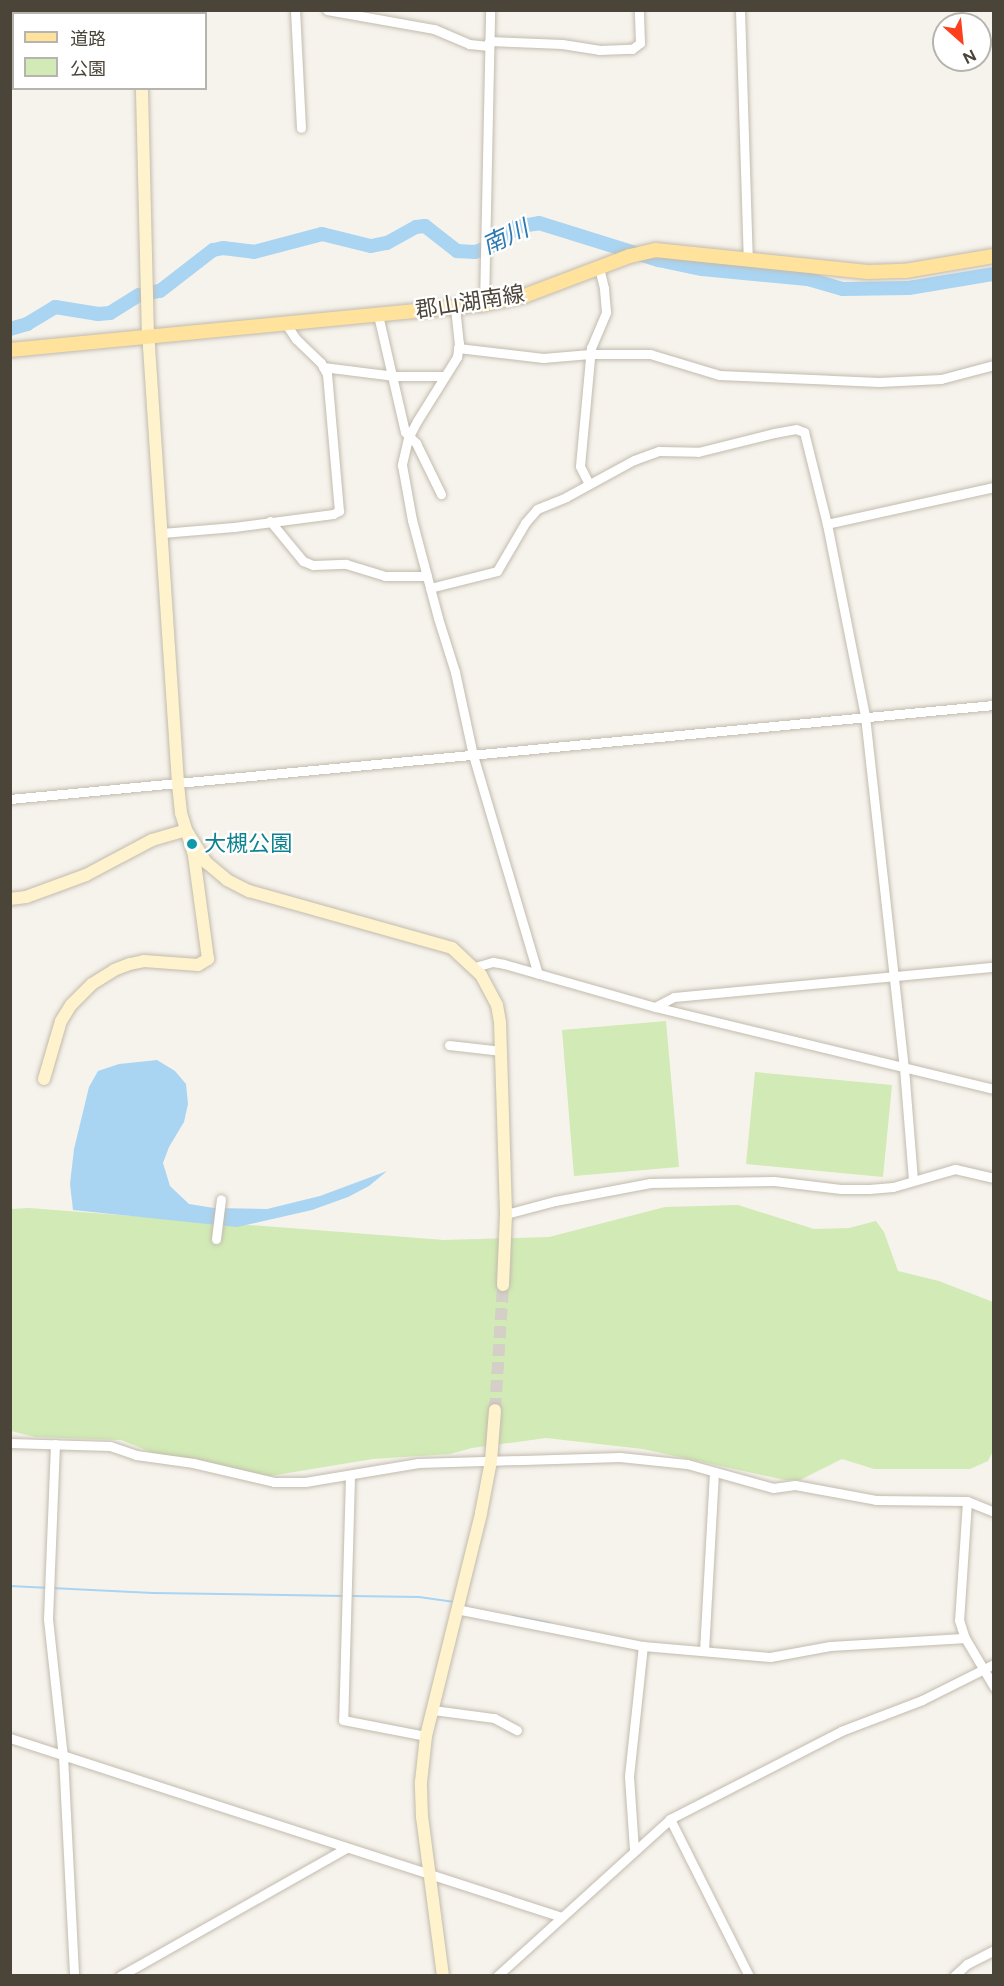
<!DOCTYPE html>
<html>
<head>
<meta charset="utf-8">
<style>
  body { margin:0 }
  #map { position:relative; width:1004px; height:1986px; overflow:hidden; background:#f6f3ec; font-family:Figtree,"Noto Sans JP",sans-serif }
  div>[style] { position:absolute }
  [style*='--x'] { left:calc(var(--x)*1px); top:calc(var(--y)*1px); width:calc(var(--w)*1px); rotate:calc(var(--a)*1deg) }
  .green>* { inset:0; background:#d2eab5 }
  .water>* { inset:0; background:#a9d4f2 }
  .stream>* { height:2px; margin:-1px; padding:0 1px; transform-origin:1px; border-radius:1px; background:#a9d4f2 }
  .river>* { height:14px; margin:-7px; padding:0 7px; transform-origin:7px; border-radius:7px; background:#a9d4f2 }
  .secondary-tunnel>* { height:12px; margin-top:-6px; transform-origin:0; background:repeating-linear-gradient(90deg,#d4d0c8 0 12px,transparent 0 18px) }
  .roads { filter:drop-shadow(0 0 2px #c2bbae) drop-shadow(0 0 2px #c2bbae) }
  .street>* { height:9px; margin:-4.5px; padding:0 4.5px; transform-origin:4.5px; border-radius:4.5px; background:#fff }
  .secondary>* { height:12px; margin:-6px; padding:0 6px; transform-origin:6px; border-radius:6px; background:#fff3cd }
  .primary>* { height:14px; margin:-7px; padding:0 7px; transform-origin:7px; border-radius:7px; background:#ffe39c }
  .dots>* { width:16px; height:16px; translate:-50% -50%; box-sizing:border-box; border:3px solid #fff; border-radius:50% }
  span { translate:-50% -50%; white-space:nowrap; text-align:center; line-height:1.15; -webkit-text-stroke:4.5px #fff; paint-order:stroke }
  .street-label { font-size:22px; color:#4b4439 }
  .culture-label { font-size:22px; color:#0d838f }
  .left { translate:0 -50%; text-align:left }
  .water-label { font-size:24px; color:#2e7ab2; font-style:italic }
  .frame { position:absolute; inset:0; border:12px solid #4b4439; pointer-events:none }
  .legend { position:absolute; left:12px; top:12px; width:195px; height:78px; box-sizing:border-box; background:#fff; border:2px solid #b7b4b0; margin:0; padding:8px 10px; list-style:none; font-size:18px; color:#4b4439 }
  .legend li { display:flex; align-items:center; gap:12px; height:30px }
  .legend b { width:30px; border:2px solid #b7b4b0 }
  .north { position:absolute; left:932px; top:12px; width:60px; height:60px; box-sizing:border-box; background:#fff; border:2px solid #b7b4b0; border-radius:50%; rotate:153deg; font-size:16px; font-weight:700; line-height:24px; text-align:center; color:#4b4439 }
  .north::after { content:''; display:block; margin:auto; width:21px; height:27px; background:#fc3f1d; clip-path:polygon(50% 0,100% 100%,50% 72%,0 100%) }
</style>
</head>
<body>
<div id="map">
  <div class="green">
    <i style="clip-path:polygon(666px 1021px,679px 1167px,574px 1176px,562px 1030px)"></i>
    <i style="clip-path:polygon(755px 1072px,892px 1085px,883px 1177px,746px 1164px)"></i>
    <i style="clip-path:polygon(738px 1205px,814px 1229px,849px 1228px,876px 1221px,884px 1232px,898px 1271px,939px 1281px,993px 1302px,993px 1451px,988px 1461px,970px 1469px,874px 1469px,842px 1459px,800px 1480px,785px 1480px,643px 1449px,546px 1438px,472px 1448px,450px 1454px,373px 1459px,270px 1476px,156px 1454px,121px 1440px,35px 1437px,11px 1431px,11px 1209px,29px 1208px,444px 1240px,549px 1237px,665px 1207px)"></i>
  </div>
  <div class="water">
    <i style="clip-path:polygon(157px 1060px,175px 1071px,186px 1084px,188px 1104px,184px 1122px,169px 1147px,163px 1163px,170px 1186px,189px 1204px,214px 1208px,267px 1209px,320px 1196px,387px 1171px,369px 1186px,348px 1197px,312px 1210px,237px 1227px,73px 1210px,70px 1184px,74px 1149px,89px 1087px,98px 1071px,119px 1064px)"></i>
  </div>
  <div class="stream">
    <i style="--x:10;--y:1586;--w:35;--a:3"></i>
    <i style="--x:51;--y:1588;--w:102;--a:2.8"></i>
    <i style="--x:153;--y:1593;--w:192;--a:0.9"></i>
    <i style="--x:351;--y:1596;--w:68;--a:0.8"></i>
    <i style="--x:419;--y:1597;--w:36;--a:8"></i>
    <i style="--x:513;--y:1616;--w:37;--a:11"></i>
  </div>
  <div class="river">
    <i style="--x:10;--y:329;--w:18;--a:-16"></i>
    <i style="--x:27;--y:324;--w:33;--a:-31"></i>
    <i style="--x:55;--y:307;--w:44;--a:9.2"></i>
    <i style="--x:98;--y:314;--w:12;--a:-5"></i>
    <i style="--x:110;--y:313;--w:34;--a:-32"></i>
    <i style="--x:139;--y:295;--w:21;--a:-11"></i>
    <i style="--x:160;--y:291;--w:67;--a:-37.7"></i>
    <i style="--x:213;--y:250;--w:10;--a:-11"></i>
    <i style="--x:223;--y:248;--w:31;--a:7"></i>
    <i style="--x:254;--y:252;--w:70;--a:-14.8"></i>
    <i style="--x:322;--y:234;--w:50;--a:13.8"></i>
    <i style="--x:371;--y:246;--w:16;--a:-11"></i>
    <i style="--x:387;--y:243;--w:33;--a:-29"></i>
    <i style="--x:416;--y:227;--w:9;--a:-6"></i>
    <i style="--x:425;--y:226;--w:41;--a:38"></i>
    <i style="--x:457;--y:251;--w:18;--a:3"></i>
    <i style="--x:475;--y:252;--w:27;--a:-20"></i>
    <i style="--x:500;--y:243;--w:22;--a:-47"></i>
    <i style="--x:515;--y:227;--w:24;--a:-9"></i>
    <i style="--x:539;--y:223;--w:125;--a:17.3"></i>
    <i style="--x:658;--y:260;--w:45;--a:11.6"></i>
    <i style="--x:702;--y:269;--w:106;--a:5.4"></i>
    <i style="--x:808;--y:279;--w:36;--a:16"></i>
    <i style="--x:843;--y:289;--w:66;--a:-0.9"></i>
    <i style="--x:909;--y:288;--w:86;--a:-9.4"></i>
  </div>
  <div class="secondary-tunnel">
    <i style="--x:495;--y:1410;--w:125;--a:-86.3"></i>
  </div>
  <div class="roads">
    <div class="street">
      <i style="--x:295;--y:10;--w:118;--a:87.1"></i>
      <i style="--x:327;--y:10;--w:109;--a:10.1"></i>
      <i style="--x:434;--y:29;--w:38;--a:23"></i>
      <i style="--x:469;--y:44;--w:20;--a:6"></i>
      <i style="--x:740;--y:10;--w:251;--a:88.2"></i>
      <i style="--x:489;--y:41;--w:73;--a:2.4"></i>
      <i style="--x:562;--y:44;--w:37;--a:9"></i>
      <i style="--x:599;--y:50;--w:33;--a:-2"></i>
      <i style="--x:632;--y:49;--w:10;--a:-37"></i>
      <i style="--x:640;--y:43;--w:33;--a:-92"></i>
      <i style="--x:484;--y:304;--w:294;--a:-88.8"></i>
      <i style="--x:455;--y:307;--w:36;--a:84"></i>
      <i style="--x:459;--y:343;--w:14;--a:98"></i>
      <i style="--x:457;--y:357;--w:75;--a:122"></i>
      <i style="--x:417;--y:421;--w:19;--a:118"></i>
      <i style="--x:408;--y:438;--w:28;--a:103"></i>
      <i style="--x:402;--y:465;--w:56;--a:79.7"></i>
      <i style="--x:412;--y:520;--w:101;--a:75.1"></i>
      <i style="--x:438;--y:618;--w:57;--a:72.5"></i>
      <i style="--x:455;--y:672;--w:85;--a:77.8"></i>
      <i style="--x:473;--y:755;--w:228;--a:73.5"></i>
      <i style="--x:378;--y:315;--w:120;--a:77"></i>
      <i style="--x:405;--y:432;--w:16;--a:45"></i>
      <i style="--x:416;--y:443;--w:57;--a:63.9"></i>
      <i style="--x:458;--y:348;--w:86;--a:6.7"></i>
      <i style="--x:543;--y:358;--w:47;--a:-4.9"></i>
      <i style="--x:590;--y:354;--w:60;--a:0"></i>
      <i style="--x:650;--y:354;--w:72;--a:16.9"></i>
      <i style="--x:719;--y:375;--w:160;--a:2.5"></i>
      <i style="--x:879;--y:382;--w:62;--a:-2.8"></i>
      <i style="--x:941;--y:379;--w:55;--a:-14.8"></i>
      <i style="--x:323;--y:367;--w:72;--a:7.2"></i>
      <i style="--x:394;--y:376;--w:50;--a:0"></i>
      <i style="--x:589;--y:484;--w:20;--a:-117"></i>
      <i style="--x:580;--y:466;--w:119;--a:-84.7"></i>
      <i style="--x:591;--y:348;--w:39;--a:-67"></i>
      <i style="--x:606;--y:312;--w:24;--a:-95"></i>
      <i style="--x:604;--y:288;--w:21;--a:-104"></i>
      <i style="--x:270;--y:521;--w:52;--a:50.5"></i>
      <i style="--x:303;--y:561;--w:11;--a:22"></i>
      <i style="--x:313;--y:565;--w:33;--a:-2"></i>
      <i style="--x:346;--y:564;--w:41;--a:17.1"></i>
      <i style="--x:385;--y:576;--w:42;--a:0"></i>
      <i style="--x:827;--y:524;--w:171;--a:-12.5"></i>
      <i style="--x:162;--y:533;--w:72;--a:-4.8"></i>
      <i style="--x:234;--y:527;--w:100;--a:-7.5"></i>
      <i style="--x:333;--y:514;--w:7;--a:-27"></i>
      <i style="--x:339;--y:511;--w:138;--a:-95"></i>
      <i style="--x:327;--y:374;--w:13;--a:-119"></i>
      <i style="--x:321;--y:363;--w:35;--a:-136"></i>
      <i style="--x:296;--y:339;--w:18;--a:-124"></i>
      <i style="--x:430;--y:588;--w:69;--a:-14.2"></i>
      <i style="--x:497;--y:571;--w:56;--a:-59.7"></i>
      <i style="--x:525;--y:523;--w:18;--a:-49"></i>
      <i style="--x:537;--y:509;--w:31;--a:-22"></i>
      <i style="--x:566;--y:497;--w:77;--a:-28.6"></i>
      <i style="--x:634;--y:460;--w:27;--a:-20"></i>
      <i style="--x:659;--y:451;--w:39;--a:1"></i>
      <i style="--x:698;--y:452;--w:78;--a:-14"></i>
      <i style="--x:774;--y:433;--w:22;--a:-10"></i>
      <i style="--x:796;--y:429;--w:9;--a:21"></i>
      <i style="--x:804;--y:432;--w:95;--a:76"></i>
      <i style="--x:827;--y:524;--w:196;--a:78.8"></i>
      <i style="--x:865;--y:716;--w:354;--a:83.7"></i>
      <i style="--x:904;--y:1068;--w:113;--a:85.4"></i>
      <i style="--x:10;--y:799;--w:988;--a:-5.46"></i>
      <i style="--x:475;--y:967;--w:19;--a:-16"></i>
      <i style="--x:493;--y:962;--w:11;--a:10"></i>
      <i style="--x:504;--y:964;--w:157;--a:15.9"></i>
      <i style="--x:655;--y:1007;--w:349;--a:13.6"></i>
      <i style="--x:655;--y:1007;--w:21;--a:-28"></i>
      <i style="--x:674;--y:997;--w:321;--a:-5.4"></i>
      <i style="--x:449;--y:1045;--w:53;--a:6.5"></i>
      <i style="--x:506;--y:1214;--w:51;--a:-14.9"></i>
      <i style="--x:555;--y:1201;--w:97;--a:-10.7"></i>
      <i style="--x:650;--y:1183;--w:124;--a:-0.9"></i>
      <i style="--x:774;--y:1181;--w:67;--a:6.8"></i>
      <i style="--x:841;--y:1189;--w:28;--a:0"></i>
      <i style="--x:869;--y:1189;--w:24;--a:-5"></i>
      <i style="--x:893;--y:1187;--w:65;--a:-16.2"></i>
      <i style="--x:955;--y:1169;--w:40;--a:13"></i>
      <i style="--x:216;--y:1239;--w:40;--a:-82.9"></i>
      <i style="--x:10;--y:1443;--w:100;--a:1.7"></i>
      <i style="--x:110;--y:1446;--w:28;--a:19"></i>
      <i style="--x:136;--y:1455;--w:58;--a:8"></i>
      <i style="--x:193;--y:1463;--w:83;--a:13.2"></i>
      <i style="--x:274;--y:1482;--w:31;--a:0"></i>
      <i style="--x:305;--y:1482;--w:115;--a:-9.5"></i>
      <i style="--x:418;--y:1463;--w:202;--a:-1.7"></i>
      <i style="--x:620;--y:1457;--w:67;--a:6"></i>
      <i style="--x:687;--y:1464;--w:89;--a:15.6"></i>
      <i style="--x:773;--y:1488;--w:22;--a:-8"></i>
      <i style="--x:795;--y:1485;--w:82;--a:10.5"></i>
      <i style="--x:876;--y:1500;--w:91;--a:0.6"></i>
      <i style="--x:967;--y:1501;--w:29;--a:22"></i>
      <i style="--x:55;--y:1444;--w:175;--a:92.3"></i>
      <i style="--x:48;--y:1619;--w:138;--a:83.8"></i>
      <i style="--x:63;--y:1756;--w:220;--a:87.1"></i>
      <i style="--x:350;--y:1476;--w:244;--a:91.6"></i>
      <i style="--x:343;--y:1720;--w:85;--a:10.9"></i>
      <i style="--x:967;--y:1501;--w:119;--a:93.8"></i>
      <i style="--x:959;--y:1620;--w:19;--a:72"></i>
      <i style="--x:965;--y:1638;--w:57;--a:59.4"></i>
      <i style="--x:456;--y:1609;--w:191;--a:11.2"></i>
      <i style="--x:643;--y:1646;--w:127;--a:5"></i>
      <i style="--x:770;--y:1657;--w:61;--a:-10.4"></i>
      <i style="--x:830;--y:1646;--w:135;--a:-3.4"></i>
      <i style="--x:704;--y:1651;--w:179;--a:-86.8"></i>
      <i style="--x:433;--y:1710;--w:62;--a:7.5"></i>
      <i style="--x:494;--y:1718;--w:26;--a:28"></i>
      <i style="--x:10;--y:1738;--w:580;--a:17.97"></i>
      <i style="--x:670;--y:1819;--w:176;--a:63.3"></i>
      <i style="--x:634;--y:1850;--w:74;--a:-93.9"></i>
      <i style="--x:629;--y:1776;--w:131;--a:-83.9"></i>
      <i style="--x:120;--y:1976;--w:260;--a:-29.5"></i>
      <i style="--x:497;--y:1976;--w:234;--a:-42.2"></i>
      <i style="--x:670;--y:1819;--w:192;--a:-27.2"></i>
      <i style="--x:841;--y:1731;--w:87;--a:-20.9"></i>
      <i style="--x:922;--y:1700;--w:80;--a:-26.6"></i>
      <i style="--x:954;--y:1976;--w:18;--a:-43"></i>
      <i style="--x:967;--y:1964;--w:30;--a:-27"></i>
    </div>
    <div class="secondary">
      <i style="--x:141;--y:10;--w:4;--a:90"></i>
      <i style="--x:10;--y:899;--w:16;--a:-7"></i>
      <i style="--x:26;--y:897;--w:64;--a:-20.1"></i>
      <i style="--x:86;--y:875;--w:75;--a:-27.9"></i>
      <i style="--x:152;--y:840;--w:35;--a:-16"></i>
      <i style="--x:186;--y:830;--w:39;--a:58"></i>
      <i style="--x:207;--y:863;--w:26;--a:40"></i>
      <i style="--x:227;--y:880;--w:25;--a:27"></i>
      <i style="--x:249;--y:891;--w:211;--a:15.7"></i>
      <i style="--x:452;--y:948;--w:40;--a:43"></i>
      <i style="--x:481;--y:975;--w:34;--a:62"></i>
      <i style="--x:497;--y:1005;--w:17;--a:80"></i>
      <i style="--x:500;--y:1022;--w:192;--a:88.2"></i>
      <i style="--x:506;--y:1214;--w:71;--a:92.4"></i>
      <i style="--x:44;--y:1079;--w:60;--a:-73.7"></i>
      <i style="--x:61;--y:1021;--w:19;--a:-58"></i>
      <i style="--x:71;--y:1005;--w:30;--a:-45"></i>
      <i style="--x:92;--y:984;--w:26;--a:-32"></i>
      <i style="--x:114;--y:970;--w:17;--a:-21"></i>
      <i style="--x:130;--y:964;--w:14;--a:-12"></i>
      <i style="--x:144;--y:961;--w:54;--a:4.2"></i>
      <i style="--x:198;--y:965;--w:12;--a:-31"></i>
      <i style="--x:208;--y:959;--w:105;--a:-97.7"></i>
      <i style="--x:194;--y:855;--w:44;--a:-107.2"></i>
      <i style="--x:181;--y:813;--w:30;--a:-96"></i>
      <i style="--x:178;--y:783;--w:447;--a:-93.8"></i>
      <i style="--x:148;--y:337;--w:249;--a:-91.4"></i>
      <i style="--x:443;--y:1976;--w:160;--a:-97.5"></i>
      <i style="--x:422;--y:1817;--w:35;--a:-92"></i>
      <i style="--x:421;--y:1782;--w:46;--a:-83.8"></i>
      <i style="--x:426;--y:1736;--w:230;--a:-76.1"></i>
      <i style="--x:481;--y:1513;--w:53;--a:-79.1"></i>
      <i style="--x:491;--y:1461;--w:51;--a:-85.5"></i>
    </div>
    <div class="primary">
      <i style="--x:10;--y:350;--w:476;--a:-5.5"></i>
      <i style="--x:484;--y:304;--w:41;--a:-11.3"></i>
      <i style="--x:524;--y:296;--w:113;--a:-20.7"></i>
      <i style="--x:630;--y:256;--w:26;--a:-13"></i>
      <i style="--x:655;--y:250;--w:214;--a:5.9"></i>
      <i style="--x:868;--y:272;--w:37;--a:-2"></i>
      <i style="--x:905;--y:271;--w:90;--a:-9.6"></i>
    </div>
  </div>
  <div class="dots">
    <i style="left:192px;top:844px;background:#0f9aa8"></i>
  </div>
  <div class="street-label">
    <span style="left:470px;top:302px;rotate:-9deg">郡山湖南線</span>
  </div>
  <div class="culture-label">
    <span class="left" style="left:204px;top:844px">大槻公園</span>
  </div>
  <div class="water-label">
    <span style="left:505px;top:237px;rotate:-25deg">南川</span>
  </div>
  <div class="frame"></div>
  <ul class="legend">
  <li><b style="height:8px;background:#ffe39c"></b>道路</li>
  <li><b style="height:16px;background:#d2eab5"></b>公園</li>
  </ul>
  <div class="north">N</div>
</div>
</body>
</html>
